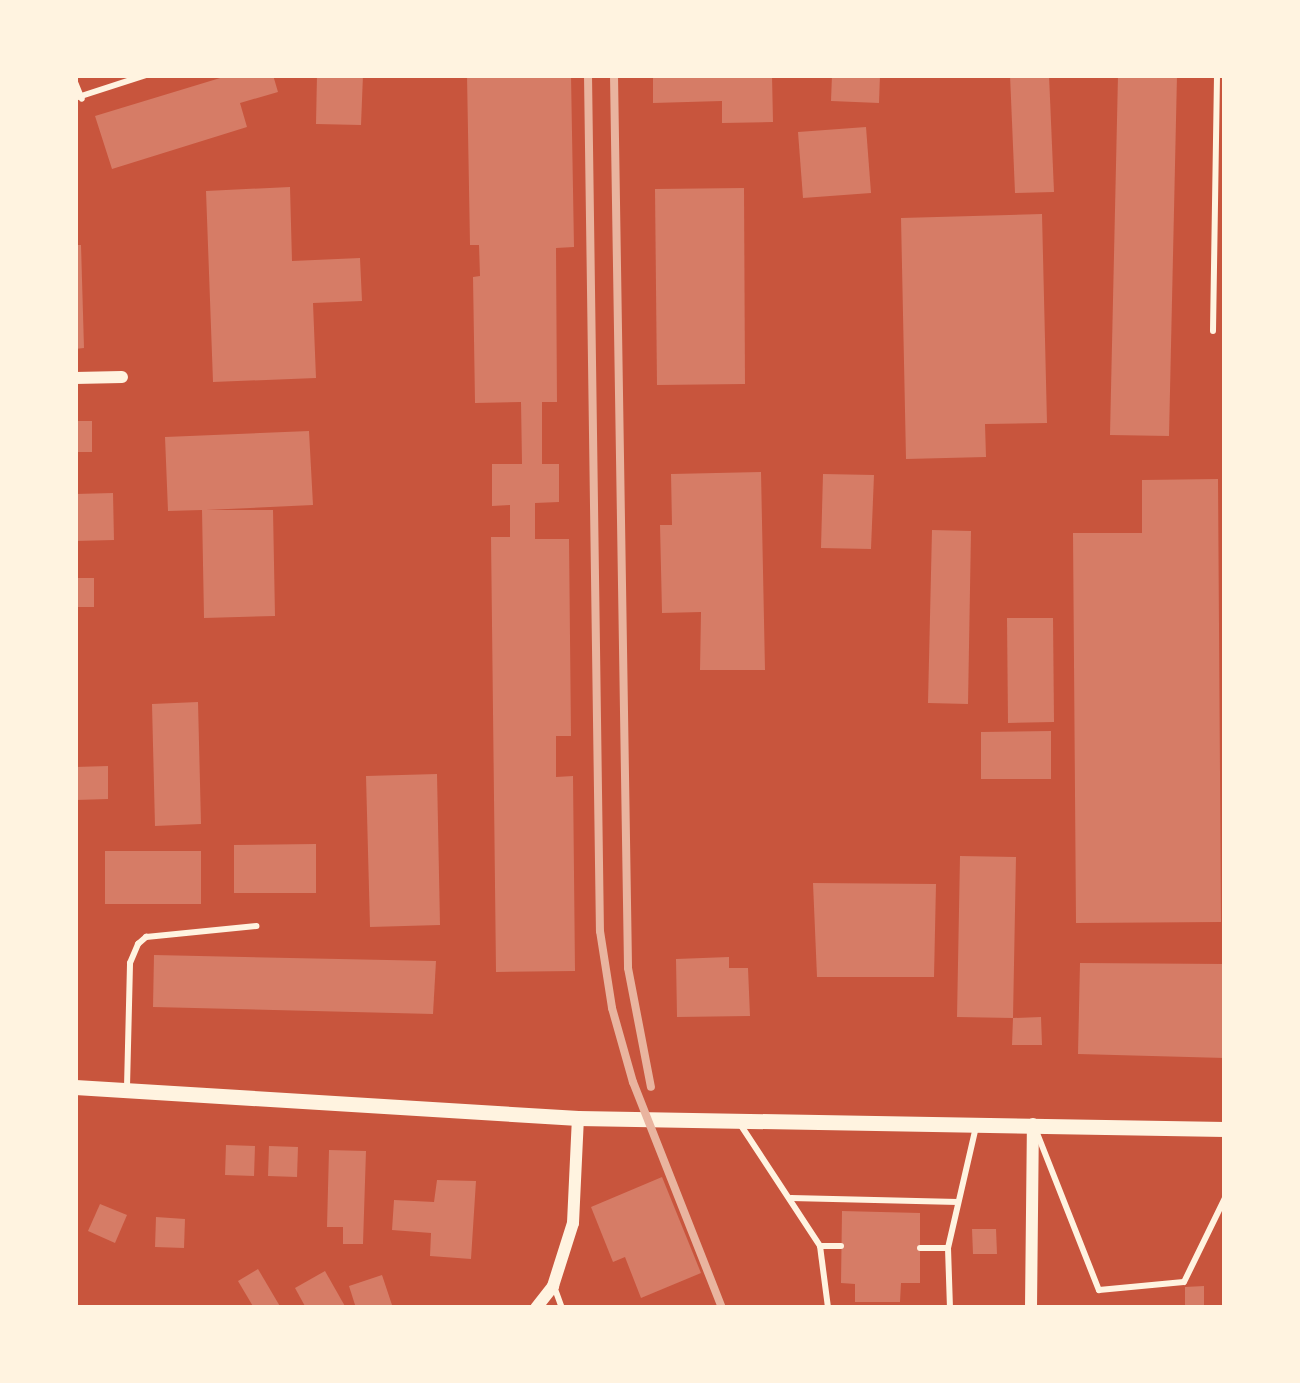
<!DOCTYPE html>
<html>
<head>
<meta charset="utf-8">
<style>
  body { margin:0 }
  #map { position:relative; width:1300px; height:1383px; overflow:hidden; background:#c8553d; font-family:"Golos Text",sans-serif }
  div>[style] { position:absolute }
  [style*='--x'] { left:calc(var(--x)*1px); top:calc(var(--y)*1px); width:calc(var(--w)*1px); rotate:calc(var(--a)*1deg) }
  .building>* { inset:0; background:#d67c66 }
  .service>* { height:6px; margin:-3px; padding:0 3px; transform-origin:3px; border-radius:3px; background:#fff3e0 }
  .minor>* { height:12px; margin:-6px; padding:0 6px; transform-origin:6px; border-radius:6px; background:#fff3e0 }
  .tertiary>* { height:15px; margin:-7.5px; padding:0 7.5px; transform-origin:7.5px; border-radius:7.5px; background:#fff3e0 }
  .rail>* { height:8px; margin:-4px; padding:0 4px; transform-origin:4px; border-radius:4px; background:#e9b49f }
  span { translate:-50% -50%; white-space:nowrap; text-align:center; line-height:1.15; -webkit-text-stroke:12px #fff3e0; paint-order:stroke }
  .frame { position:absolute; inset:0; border:78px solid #fff3e0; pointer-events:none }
</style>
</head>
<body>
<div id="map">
  <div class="building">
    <i style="clip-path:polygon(230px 75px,273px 75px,278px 92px,240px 103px,247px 127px,112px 169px,95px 116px)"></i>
    <i style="clip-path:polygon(317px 75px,363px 75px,361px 125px,316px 124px)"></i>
    <i style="clip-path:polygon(467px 75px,571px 75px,574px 247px,556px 248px,557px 402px,542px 402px,542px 464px,559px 464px,559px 502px,535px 503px,535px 539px,569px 539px,571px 736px,556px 736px,556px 777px,573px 776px,575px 971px,496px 972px,491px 537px,510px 537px,510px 505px,492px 506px,492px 464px,522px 464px,521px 402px,475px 403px,473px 277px,480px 276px,479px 245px,470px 245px)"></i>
    <i style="clip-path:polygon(653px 75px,772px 75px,773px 122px,722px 123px,722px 101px,653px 103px)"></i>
    <i style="clip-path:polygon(832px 75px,880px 75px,879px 103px,831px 101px)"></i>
    <i style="clip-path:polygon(1010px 75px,1049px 75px,1054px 192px,1015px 193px)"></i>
    <i style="clip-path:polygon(1118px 75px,1177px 75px,1169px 436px,1110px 435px)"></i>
    <i style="clip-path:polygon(866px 127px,871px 193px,803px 198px,798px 132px)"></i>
    <i style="clip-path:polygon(290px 187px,292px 261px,360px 258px,362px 301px,313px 303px,316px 378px,213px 382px,206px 191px)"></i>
    <i style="clip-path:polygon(744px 188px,745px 384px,657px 385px,655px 189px)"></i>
    <i style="clip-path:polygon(1042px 214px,1047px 423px,985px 424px,986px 457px,906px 459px,901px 218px)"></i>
    <i style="clip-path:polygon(75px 245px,81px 245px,84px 348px,75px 349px)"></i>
    <i style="clip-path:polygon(75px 421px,92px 421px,92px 452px,75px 452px)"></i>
    <i style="clip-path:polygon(309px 431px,313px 505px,206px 510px,273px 510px,275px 616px,204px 618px,202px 510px,168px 511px,165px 437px)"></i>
    <i style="clip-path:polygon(761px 472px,765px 670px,700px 670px,701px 612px,662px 613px,660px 525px,672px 525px,671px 474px)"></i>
    <i style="clip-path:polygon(823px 474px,874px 475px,871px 549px,821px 548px)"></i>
    <i style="clip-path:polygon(1218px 479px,1221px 922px,1076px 923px,1073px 533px,1142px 533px,1142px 480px)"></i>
    <i style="clip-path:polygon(113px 493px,114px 540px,75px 541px,75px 494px)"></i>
    <i style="clip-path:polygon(932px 530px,971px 531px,968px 704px,928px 703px)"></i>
    <i style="clip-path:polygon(75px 578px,94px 578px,94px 607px,75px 607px)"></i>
    <i style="clip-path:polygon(1007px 618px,1053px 618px,1054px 722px,1008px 723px)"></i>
    <i style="clip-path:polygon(198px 702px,201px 824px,155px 826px,152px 704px)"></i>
    <i style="clip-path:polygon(1051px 731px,1051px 779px,981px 779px,981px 732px)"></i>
    <i style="clip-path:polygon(108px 766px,108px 799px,76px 800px,75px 767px)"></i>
    <i style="clip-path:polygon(437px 774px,440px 925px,370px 927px,366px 776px)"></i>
    <i style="clip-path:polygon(316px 844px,316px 893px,234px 893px,234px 845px)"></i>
    <i style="clip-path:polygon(105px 851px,201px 851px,201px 904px,105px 904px)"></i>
    <i style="clip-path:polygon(960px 856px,1016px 857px,1013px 1018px,1041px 1017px,1042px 1045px,1012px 1045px,1013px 1018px,957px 1017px)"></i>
    <i style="clip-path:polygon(813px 883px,936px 884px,934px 977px,817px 977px)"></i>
    <i style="clip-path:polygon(154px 955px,436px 961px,433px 1014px,153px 1007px)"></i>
    <i style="clip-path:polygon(729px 957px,729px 968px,748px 968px,750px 1016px,677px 1017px,676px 959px)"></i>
    <i style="clip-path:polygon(1080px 963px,1225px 964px,1225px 1058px,1078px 1054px)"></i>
    <i style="clip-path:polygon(226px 1145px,255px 1146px,254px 1176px,225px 1175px)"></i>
    <i style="clip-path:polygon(269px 1146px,298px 1147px,297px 1177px,268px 1176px)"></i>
    <i style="clip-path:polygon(329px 1150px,366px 1151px,363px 1244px,343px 1244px,343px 1227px,327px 1227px)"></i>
    <i style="clip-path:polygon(662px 1177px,701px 1273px,641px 1298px,625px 1257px,613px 1262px,591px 1207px)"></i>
    <i style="clip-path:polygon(437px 1180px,476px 1181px,471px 1259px,430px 1256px,431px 1233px,392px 1230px,394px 1200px,434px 1202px)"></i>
    <i style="clip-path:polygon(100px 1204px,127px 1215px,115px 1243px,88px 1231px)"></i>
    <i style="clip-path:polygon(842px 1211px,920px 1213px,920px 1283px,901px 1283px,900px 1302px,855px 1302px,855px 1284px,841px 1283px)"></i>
    <i style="clip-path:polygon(156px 1217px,185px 1219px,184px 1248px,155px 1247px)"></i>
    <i style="clip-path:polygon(972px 1229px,996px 1229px,997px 1254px,973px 1254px)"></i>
    <i style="clip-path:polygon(258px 1269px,281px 1308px,254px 1308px,238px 1281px)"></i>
    <i style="clip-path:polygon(325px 1271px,346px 1308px,306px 1308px,295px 1288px)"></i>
    <i style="clip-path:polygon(382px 1275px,393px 1308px,356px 1308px,349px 1286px)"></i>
    <i style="clip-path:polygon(1204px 1286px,1204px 1308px,1185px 1308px,1185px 1287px)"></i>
  </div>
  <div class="service">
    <i style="--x:75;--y:82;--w:18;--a:68"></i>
    <i style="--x:75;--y:98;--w:75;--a:-17.9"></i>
    <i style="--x:1213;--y:331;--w:256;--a:-89.1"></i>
    <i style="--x:127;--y:1087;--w:124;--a:-88.6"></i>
    <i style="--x:130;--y:963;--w:21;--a:-67"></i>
    <i style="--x:138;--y:944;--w:11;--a:-41"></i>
    <i style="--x:146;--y:937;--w:111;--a:-5.7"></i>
    <i style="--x:740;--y:1124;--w:146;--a:56.7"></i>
    <i style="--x:820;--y:1246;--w:21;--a:0"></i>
    <i style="--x:1037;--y:1133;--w:169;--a:68.5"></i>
    <i style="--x:1099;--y:1290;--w:85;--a:-5.4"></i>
    <i style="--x:1184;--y:1282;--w:93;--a:-64"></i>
    <i style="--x:791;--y:1198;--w:167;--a:1.4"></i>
    <i style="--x:820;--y:1246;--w:63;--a:82.6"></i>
    <i style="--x:920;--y:1248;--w:28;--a:0"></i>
    <i style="--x:948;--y:1248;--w:124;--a:-77"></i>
    <i style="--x:948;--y:1248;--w:60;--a:88.1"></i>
    <i style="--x:555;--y:1289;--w:20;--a:70"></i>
  </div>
  <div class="minor">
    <i style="--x:75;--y:378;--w:47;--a:-1.2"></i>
    <i style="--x:536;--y:1308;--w:28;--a:-52"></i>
    <i style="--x:553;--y:1286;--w:66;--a:-72.4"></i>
    <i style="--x:573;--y:1223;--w:105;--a:-87.3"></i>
    <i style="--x:1031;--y:1308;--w:184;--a:-89.4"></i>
  </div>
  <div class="tertiary">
    <i style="--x:75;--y:1087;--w:504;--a:3.53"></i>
    <i style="--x:578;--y:1118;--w:647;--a:0.97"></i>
  </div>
  <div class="rail">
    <i style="--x:588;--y:75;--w:856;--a:89.2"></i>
    <i style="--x:600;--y:931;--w:78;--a:81.1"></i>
    <i style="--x:612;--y:1008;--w:77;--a:74.2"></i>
    <i style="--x:633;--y:1082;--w:243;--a:68.5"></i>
    <i style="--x:614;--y:75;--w:893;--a:89.1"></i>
    <i style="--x:628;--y:968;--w:121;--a:79.1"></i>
  </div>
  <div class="frame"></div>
</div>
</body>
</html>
